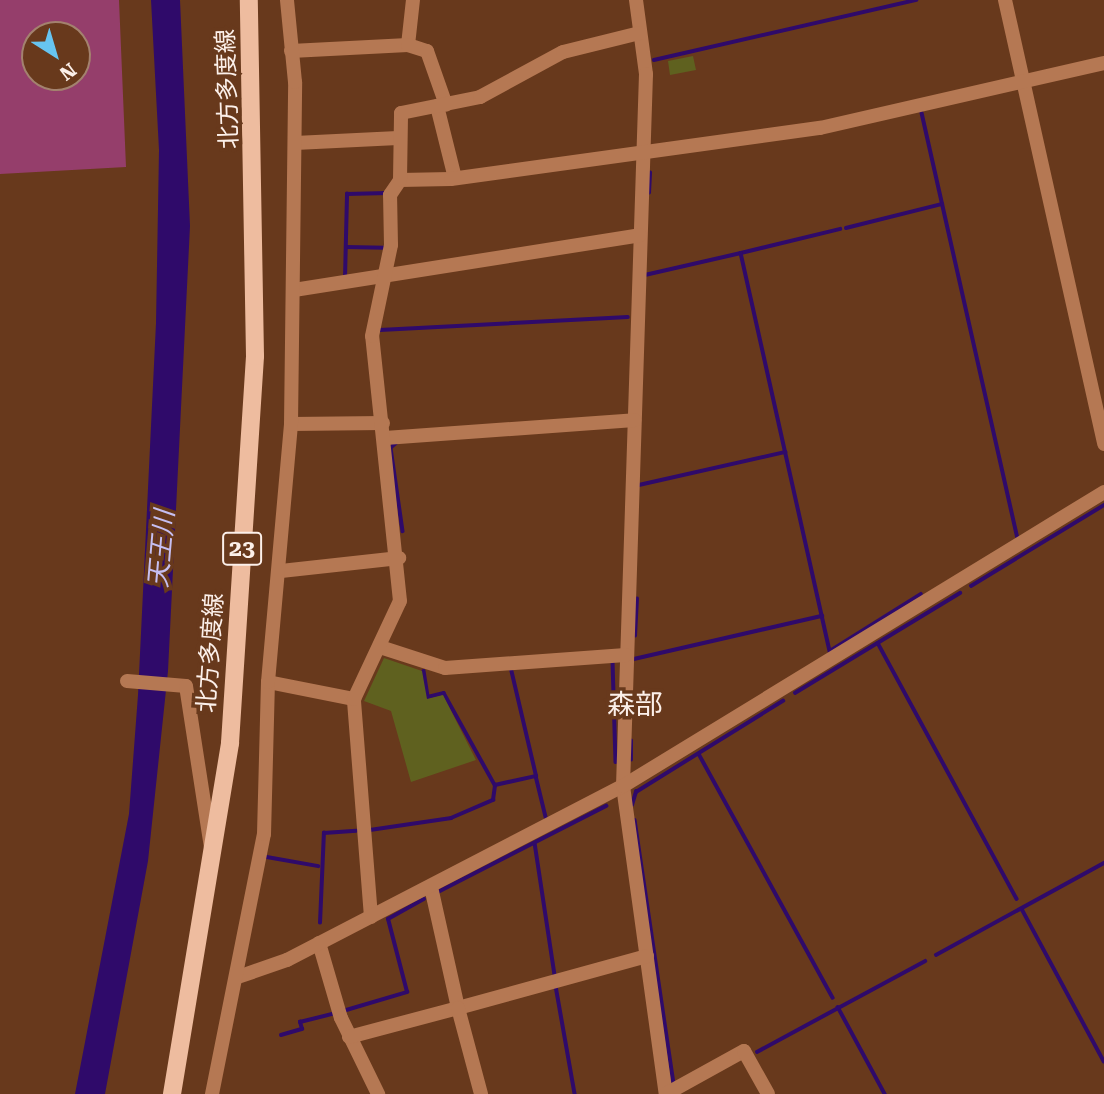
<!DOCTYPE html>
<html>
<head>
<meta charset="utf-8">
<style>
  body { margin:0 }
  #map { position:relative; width:1104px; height:1094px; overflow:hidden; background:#68391c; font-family:"Roboto Serif","Noto Sans JP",serif }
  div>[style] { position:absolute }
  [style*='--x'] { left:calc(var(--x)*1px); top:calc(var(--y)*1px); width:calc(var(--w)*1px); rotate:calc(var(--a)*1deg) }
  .green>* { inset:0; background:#953e6b }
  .water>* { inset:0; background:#2f0a6a }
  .stream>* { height:3.5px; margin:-1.75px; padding:0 1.75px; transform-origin:1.75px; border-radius:1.75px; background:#2f0a6a }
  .building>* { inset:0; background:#5f611f }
  .minor>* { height:14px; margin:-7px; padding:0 7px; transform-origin:7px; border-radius:7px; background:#b57853 }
  .major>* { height:18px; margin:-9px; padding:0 9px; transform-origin:9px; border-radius:9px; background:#eebc9f }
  span { translate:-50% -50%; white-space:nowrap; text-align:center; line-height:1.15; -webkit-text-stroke:7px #68391c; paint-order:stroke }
  .shield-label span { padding:2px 5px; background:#68391c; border:2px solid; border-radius:5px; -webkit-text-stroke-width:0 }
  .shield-label { font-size:23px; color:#fcf0ea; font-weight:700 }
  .street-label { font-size:24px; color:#fcf0ea }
  .water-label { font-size:26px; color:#c6bff2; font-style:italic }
  .quarter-label { font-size:28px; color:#fcf0ea }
  .north { position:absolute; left:21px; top:21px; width:70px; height:70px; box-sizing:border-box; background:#68391c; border:2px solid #a3826e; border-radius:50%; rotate:143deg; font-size:19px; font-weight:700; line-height:28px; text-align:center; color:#fcf0ea }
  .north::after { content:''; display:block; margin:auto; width:24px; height:32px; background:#67c4f0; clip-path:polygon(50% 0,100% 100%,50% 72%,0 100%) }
</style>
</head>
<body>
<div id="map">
  <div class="green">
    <i style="clip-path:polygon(evenodd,0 0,119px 0,126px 167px,0 174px,0 0,35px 35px,77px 35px,77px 77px,35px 77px,35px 35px)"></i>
  </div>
  <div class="water">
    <i style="clip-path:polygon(151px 0,180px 0,190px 226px,168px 671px,148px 861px,105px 1094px,75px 1094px,129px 814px,138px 695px,156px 323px,159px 150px)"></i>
  </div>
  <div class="stream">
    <i style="--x:654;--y:60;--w:269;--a:-12.9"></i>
    <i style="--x:922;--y:113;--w:434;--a:77.3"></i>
    <i style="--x:649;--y:193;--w:20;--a:-87"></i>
    <i style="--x:846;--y:228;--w:99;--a:-14"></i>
    <i style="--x:346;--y:247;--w:39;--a:1"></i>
    <i style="--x:741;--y:253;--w:102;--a:-13.6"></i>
    <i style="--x:645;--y:275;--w:98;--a:-12.9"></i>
    <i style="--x:741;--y:253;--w:408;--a:77.4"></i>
    <i style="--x:830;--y:651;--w:107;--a:-32.1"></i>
    <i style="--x:345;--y:278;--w:84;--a:-88.6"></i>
    <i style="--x:347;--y:194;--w:40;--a:-1.4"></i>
    <i style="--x:380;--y:330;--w:248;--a:-3"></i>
    <i style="--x:397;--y:443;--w:8;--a:140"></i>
    <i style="--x:391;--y:448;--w:84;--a:81.8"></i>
    <i style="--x:639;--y:485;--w:150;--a:-12.7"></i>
    <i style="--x:971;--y:586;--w:156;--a:-31.3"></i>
    <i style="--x:635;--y:636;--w:37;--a:-87"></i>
    <i style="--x:878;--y:643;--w:291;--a:61.5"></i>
    <i style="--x:634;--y:659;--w:193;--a:-12.9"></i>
    <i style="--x:613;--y:661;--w:101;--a:88.3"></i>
    <i style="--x:424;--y:671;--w:26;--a:81"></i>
    <i style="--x:428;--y:697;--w:16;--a:-14"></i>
    <i style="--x:444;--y:693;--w:105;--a:61"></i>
    <i style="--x:795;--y:693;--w:193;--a:-31.2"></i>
    <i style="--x:699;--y:754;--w:278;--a:61.2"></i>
    <i style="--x:631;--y:760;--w:19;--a:-90"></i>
    <i style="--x:536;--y:776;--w:42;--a:76.3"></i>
    <i style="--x:632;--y:805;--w:14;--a:-73"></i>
    <i style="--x:636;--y:792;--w:173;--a:-31.8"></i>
    <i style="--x:635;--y:820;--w:268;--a:81.6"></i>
    <i style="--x:370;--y:830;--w:82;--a:-8.4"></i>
    <i style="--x:451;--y:818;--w:46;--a:-23.2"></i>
    <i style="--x:493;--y:800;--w:15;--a:-82"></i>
    <i style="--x:495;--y:785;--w:42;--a:-12.4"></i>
    <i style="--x:536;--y:776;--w:110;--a:-103.2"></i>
    <i style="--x:535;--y:843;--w:134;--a:81.4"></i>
    <i style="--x:267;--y:857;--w:52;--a:10"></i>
    <i style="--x:438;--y:892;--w:189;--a:-27.1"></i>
    <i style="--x:1022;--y:909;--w:173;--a:61.7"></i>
    <i style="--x:320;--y:923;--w:90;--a:-87.5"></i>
    <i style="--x:324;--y:833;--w:32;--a:-4"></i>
    <i style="--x:936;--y:955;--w:192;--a:-28.7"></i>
    <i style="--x:556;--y:986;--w:110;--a:80"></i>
    <i style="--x:838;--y:1007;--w:99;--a:61.6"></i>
    <i style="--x:343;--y:1011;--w:67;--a:-16.5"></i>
    <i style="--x:407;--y:992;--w:75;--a:-104.6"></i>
    <i style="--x:388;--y:919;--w:41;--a:-29.1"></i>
    <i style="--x:281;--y:1035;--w:22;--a:-16"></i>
    <i style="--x:302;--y:1029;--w:7;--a:-106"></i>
    <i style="--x:300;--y:1022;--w:36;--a:-14"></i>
    <i style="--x:757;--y:1052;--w:191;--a:-28.4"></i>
  </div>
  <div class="building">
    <i style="clip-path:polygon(693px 56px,696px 70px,670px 75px,668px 61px)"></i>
    <i style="clip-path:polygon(384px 658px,422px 671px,427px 699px,443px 695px,476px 760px,411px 782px,391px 711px,364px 701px)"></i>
  </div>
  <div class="minor">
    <i style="--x:636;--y:0;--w:75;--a:82.3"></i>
    <i style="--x:646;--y:74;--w:712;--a:91.85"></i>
    <i style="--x:623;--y:786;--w:311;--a:82.1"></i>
    <i style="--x:1005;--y:0;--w:455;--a:77.4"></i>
    <i style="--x:408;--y:45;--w:45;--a:-83.7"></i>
    <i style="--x:291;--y:51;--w:117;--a:-2.9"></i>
    <i style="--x:408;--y:45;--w:20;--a:18"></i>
    <i style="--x:427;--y:51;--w:57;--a:70.6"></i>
    <i style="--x:437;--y:106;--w:74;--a:76"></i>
    <i style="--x:295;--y:143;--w:103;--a:-2.8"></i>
    <i style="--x:400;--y:180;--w:51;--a:-1.1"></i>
    <i style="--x:451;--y:179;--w:373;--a:-7.9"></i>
    <i style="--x:820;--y:128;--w:291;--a:-12.9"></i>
    <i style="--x:294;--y:290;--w:350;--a:-9"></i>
    <i style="--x:291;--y:424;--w:92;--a:-0.6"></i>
    <i style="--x:385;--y:438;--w:250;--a:-4.1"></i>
    <i style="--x:281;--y:571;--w:119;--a:-6.3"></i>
    <i style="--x:380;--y:647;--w:68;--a:17.9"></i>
    <i style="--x:445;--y:668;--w:181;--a:-4.1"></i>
    <i style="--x:127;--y:681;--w:59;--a:4.8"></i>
    <i style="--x:186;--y:686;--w:169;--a:81.2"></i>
    <i style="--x:268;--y:682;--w:88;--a:11.2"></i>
    <i style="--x:431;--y:887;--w:124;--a:77.4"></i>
    <i style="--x:458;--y:1008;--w:196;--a:-15.4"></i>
    <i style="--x:371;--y:917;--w:219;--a:-94.5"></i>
    <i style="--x:354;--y:699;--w:108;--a:-64.9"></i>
    <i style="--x:400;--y:601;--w:266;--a:-96"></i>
    <i style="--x:372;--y:336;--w:93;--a:-78.2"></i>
    <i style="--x:391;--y:245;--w:50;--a:-91.1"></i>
    <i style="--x:390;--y:195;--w:18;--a:-56"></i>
    <i style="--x:400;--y:180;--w:67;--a:-89.1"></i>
    <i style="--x:401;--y:113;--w:81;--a:-11.4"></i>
    <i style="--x:480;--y:97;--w:94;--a:-28.5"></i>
    <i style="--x:563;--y:52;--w:79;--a:-13.9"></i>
    <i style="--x:319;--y:943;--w:78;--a:73.7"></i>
    <i style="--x:341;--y:1018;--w:85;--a:64"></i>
    <i style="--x:238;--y:977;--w:52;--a:-19.1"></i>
    <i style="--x:287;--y:960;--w:378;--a:-27.4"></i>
    <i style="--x:623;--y:786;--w:564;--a:-31.43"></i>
    <i style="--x:349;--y:1037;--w:113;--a:-14.9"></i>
    <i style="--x:458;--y:1008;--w:89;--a:75"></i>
    <i style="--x:212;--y:1094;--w:265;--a:-78.7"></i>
    <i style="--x:264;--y:834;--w:152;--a:-88.5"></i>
    <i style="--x:268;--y:682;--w:259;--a:-84.9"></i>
    <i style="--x:291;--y:424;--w:342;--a:-89.3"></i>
    <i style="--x:295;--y:82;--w:82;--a:-95.6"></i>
    <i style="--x:666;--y:1094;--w:89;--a:-28.9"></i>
    <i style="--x:744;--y:1051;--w:49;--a:60.8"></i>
  </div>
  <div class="major">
    <i style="--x:172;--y:1094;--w:356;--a:-80.6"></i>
    <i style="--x:230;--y:743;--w:388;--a:-86.3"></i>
    <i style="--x:255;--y:356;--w:356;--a:-91"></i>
  </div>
  <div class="shield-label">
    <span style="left:242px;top:549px">23</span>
  </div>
  <div class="street-label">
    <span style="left:228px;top:89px;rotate:-92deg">北方多度線</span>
    <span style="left:211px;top:653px;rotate:-86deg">北方多度線</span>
  </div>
  <div class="water-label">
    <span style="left:162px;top:549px;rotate:-85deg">天王川</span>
  </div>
  <div class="quarter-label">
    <span style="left:635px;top:705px">森部</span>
  </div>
  <div class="north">N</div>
</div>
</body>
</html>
